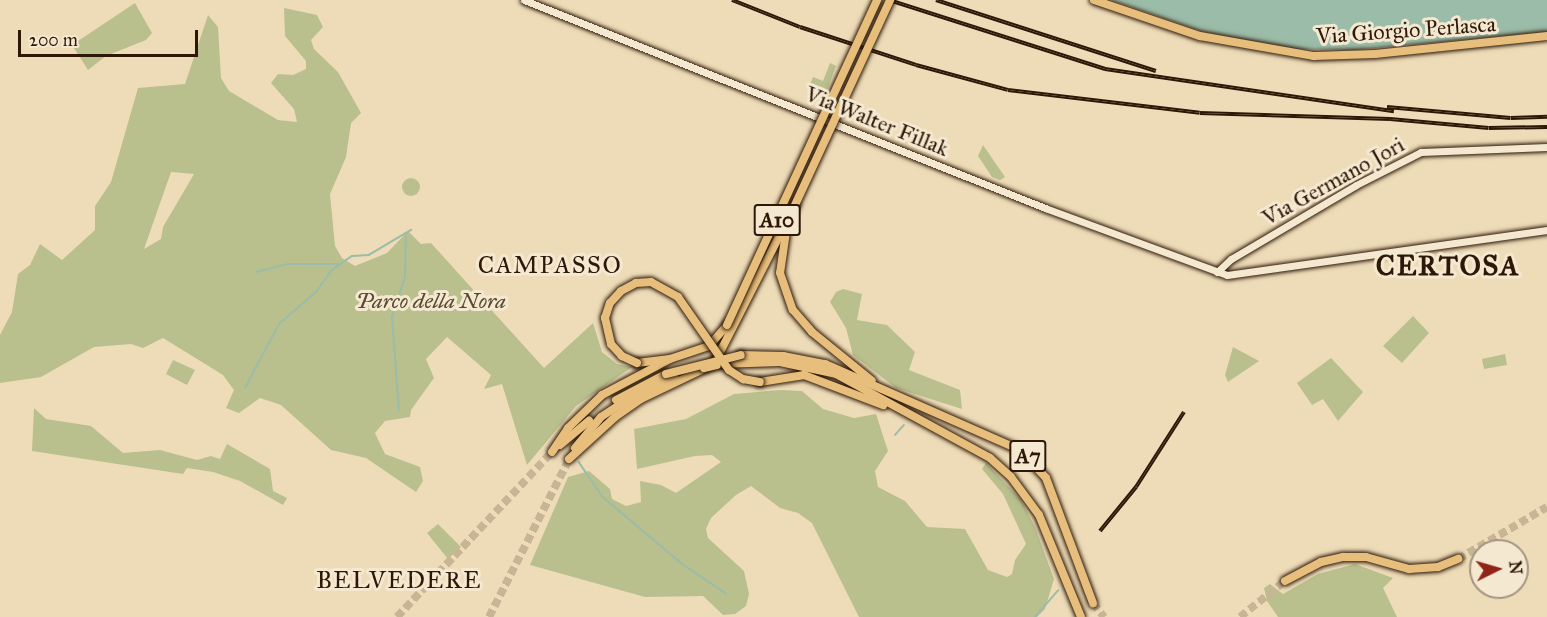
<!DOCTYPE html>
<html>
<head>
<meta charset="utf-8">
<style>
  body { margin:0 }
  #map { position:relative; width:1547px; height:617px; overflow:hidden; background:#eedcb8; font-family:"IM FELL Great Primer",serif }
  div>[style] { position:absolute }
  [style*='--x'] { left:calc(var(--x)*1px); top:calc(var(--y)*1px); width:calc(var(--w)*1px); rotate:calc(var(--a)*1deg) }
  .green>* { inset:0; background:#b9c08e }
  .round { border-radius:50% }
  .water>* { inset:0; background:#9bbca8 }
  .stream>* { height:1.5px; margin:-0.75px; padding:0 0.75px; transform-origin:0.75px; border-radius:0.75px; background:#9bbca8 }
  .highway-tunnel>* { height:8px; margin-top:-4px; transform-origin:0; background:repeating-linear-gradient(90deg,#c7b595 0 8px,transparent 0 12px) }
  .roads { filter:drop-shadow(0 0 2px #2d1807) drop-shadow(0 0 2px #2d1807) }
  .secondary>* { height:7px; margin:-3.5px; padding:0 3.5px; transform-origin:3.5px; border-radius:3.5px; background:#f4e8d1 }
  .primary>* { height:8px; margin:-4px; padding:0 4px; transform-origin:4px; border-radius:4px; background:#e7be7c }
  .highway>* { height:8px; margin:-4px; padding:0 4px; transform-origin:4px; border-radius:4px; background:#e7be7c }
  .rail>* { height:4px; margin-top:-2px; transform-origin:0; background:repeating-linear-gradient(90deg,#f4e8d1 0 4.5px,#2d1807 0 9px); box-sizing:border-box; border-block:2px solid #2d1807 }
  .bridges { filter:drop-shadow(0 0 2px #2d1807) drop-shadow(0 0 2px #2d1807) }
  .highway-bridge>* { height:8px; margin:-4px; padding:0 4px; transform-origin:4px; border-radius:4px; background:#e7be7c }
  span { translate:-50% -50%; white-space:nowrap; text-align:center; line-height:1.15; -webkit-text-stroke:6px #f4e8d1; paint-order:stroke }
  .shield-label span { padding:2px 4px; background:#f4e8d1; border:2px solid; border-radius:4px; -webkit-text-stroke-width:0 }
  .shield-label { font-size:21px; color:#2d1807; font-weight:700 }
  .street-label { font-size:22px; color:#2d1807 }
  .park-label { font-size:22px; color:#574a30; font-style:italic }
  .neighbourhood-label { font-size:24px; color:#2d1807; letter-spacing:1.5px }
  .district-label { font-size:28px; color:#2d1807; font-weight:700; letter-spacing:1.5px }
  .north { position:absolute; left:1469px; top:539px; width:60px; height:60px; box-sizing:border-box; background:#f4e8d1; border:2px solid #a49580; border-radius:50%; rotate:85deg; font-size:16px; font-weight:700; line-height:24px; text-align:center; color:#2d1807 }
  .north::after { content:''; display:block; margin:auto; width:21px; height:27px; background:#8f2418; clip-path:polygon(50% 0,100% 100%,50% 72%,0 100%) }
  .scale { position:absolute; left:18px; top:30px; width:180px; height:27px; box-sizing:border-box; border:3px solid #2d1807; border-top:0; padding-left:8px; font-size:18px; line-height:21px; white-space:nowrap; color:#2d1807; -webkit-text-stroke:4px #f4e8d1; paint-order:stroke }
</style>
</head>
<body>
<div id="map">
  <div class="green">
    <i style="clip-path:polygon(135px 3px,152px 33px,146px 40px,106px 56px,88px 70px,72px 45px)"></i>
    <i style="clip-path:polygon(evenodd,284px 8px,317px 15px,323px 27px,311px 40px,314px 49px,338px 72px,361px 113px,351px 123px,346px 157px,330px 194px,335px 246px,342px 258px,355px 266px,387px 253px,408px 231px,421px 244px,431px 243px,544px 368px,593px 323px,602px 352px,617px 364px,632px 367px,576px 406px,527px 465px,502px 384px,484px 389px,491px 375px,447px 337px,426px 359px,434px 378px,411px 410px,410px 417px,385px 421px,375px 433px,385px 454px,420px 467px,423px 481px,416px 492px,366px 458px,331px 450px,281px 405px,260px 398px,239px 413px,226px 408px,234px 390px,223px 375px,163px 338px,143px 348px,131px 344px,94px 347px,41px 377px,0 383px,0 335px,12px 312px,18px 274px,30px 265px,40px 244px,62px 260px,95px 230px,95px 206px,111px 182px,138px 88px,185px 84px,208px 15px,218px 27px,221px 78px,229px 91px,278px 120px,297px 122px,294px 109px,271px 83px,278px 74px,293px 75px,306px 69px,306px 61px,285px 36px,284px 8px,171px 172px,194px 174px,163px 227px,161px 239px,144px 249px,171px 172px)"></i>
    <i style="clip-path:polygon(830px 63px,836px 66px,827px 90px,810px 84px,813px 77px,823px 81px)"></i>
    <i style="clip-path:polygon(983px 145px,1005px 177px,1000px 180px,992px 177px,978px 156px)"></i>
    <i class="round" style="left:402px;top:178px;width:18px;height:18px"></i>
    <i style="clip-path:polygon(843px 289px,862px 294px,857px 320px,887px 325px,915px 352px,909px 370px,960px 390px,962px 409px,896px 388px,853px 355px,846px 328px,830px 302px,836px 292px)"></i>
    <i style="clip-path:polygon(1413px 316px,1429px 333px,1402px 363px,1383px 346px)"></i>
    <i style="clip-path:polygon(1233px 347px,1259px 361px,1228px 382px,1225px 375px)"></i>
    <i style="clip-path:polygon(1505px 354px,1507px 365px,1484px 369px,1482px 359px)"></i>
    <i style="clip-path:polygon(1331px 358px,1363px 392px,1338px 421px,1323px 399px,1312px 405px,1297px 383px)"></i>
    <i style="clip-path:polygon(173px 360px,195px 370px,187px 385px,166px 374px)"></i>
    <i style="clip-path:polygon(781px 390px,802px 391px,823px 409px,854px 418px,876px 414px,888px 451px,875px 471px,878px 487px,905px 501px,927px 527px,965px 529px,988px 570px,1007px 577px,1012px 574px,1015px 560px,1026px 544px,1003px 494px,982px 469px,986px 463px,1021px 500px,1035px 527px,1054px 579px,1045px 609px,1037px 617px,859px 617px,812px 523px,798px 513px,780px 508px,751px 486px,736px 495px,711px 518px,706px 529px,708px 538px,744px 571px,749px 594px,746px 606px,735px 614px,723px 615px,703px 596px,645px 597px,530px 565px,568px 477px,589px 471px,610px 489px,612px 499px,626px 506px,641px 502px,640px 481px,661px 485px,676px 493px,721px 462px,712px 455px,695px 456px,637px 469px,634px 429px,686px 419px,734px 394px)"></i>
    <i style="clip-path:polygon(34px 408px,46px 419px,91px 426px,123px 453px,160px 450px,197px 460px,211px 456px,220px 459px,227px 444px,270px 469px,273px 491px,287px 498px,283px 505px,240px 481px,213px 472px,187px 468px,183px 474px,32px 451px)"></i>
    <i style="clip-path:polygon(438px 524px,461px 547px,448px 559px,427px 533px)"></i>
    <i style="clip-path:polygon(1355px 564px,1393px 578px,1383px 588px,1397px 617px,1278px 617px,1267px 601px,1264px 588px,1270px 584px,1283px 594px,1318px 574px)"></i>
  </div>
  <div class="water">
    <i style="clip-path:polygon(1111px 0,1547px 0,1547px 32px,1353px 50px,1294px 49px,1204px 32px)"></i>
  </div>
  <div class="stream">
    <i style="--x:256;--y:272;--w:34;--a:-14"></i>
    <i style="--x:289;--y:264;--w:52;--a:0"></i>
    <i style="--x:245;--y:388;--w:72;--a:-62"></i>
    <i style="--x:279;--y:324;--w:49;--a:-40.9"></i>
    <i style="--x:316;--y:292;--w:27;--a:-54"></i>
    <i style="--x:332;--y:270;--w:24;--a:-35"></i>
    <i style="--x:352;--y:256;--w:17;--a:-3"></i>
    <i style="--x:369;--y:255;--w:49;--a:-30.8"></i>
    <i style="--x:399;--y:411;--w:94;--a:-94.3"></i>
    <i style="--x:392;--y:317;--w:42;--a:-72"></i>
    <i style="--x:405;--y:277;--w:40;--a:-88.6"></i>
    <i style="--x:895;--y:435;--w:13;--a:-48"></i>
    <i style="--x:579;--y:462;--w:42;--a:55.6"></i>
    <i style="--x:603;--y:497;--w:102;--a:40.2"></i>
    <i style="--x:681;--y:563;--w:55;--a:34"></i>
    <i style="--x:1035;--y:617;--w:35;--a:-49"></i>
  </div>
  <div class="highway-tunnel">
    <i style="--x:1458;--y:559;--w:103;--a:-30.3"></i>
    <i style="--x:1093;--y:603;--w:18;--a:52"></i>
    <i style="--x:397;--y:617;--w:226;--a:-46.8"></i>
    <i style="--x:489;--y:617;--w:177;--a:-63.1"></i>
    <i style="--x:1240;--y:617;--w:58;--a:-38.7"></i>
  </div>
  <div class="roads">
    <div class="secondary">
      <i style="--x:524;--y:0;--w:561;--a:21.76"></i>
      <i style="--x:1045;--y:208;--w:194;--a:20.2"></i>
      <i style="--x:1227;--y:275;--w:323;--a:-8"></i>
      <i style="--x:1217;--y:272;--w:19;--a:-43"></i>
      <i style="--x:1231;--y:259;--w:145;--a:-30.6"></i>
      <i style="--x:1356;--y:185;--w:73;--a:-26.9"></i>
      <i style="--x:1421;--y:152;--w:126;--a:-2.3"></i>
    </div>
    <div class="primary">
      <i style="--x:1094;--y:0;--w:112;--a:18.8"></i>
      <i style="--x:1200;--y:36;--w:116;--a:10"></i>
      <i style="--x:1314;--y:56;--w:61;--a:-1.9"></i>
      <i style="--x:1375;--y:54;--w:173;--a:-6"></i>
    </div>
    <div class="highway">
      <i style="--x:786;--y:232;--w:41;--a:98.3"></i>
      <i style="--x:780;--y:273;--w:39;--a:71"></i>
      <i style="--x:793;--y:310;--w:29;--a:49"></i>
      <i style="--x:812;--y:332;--w:77;--a:39.2"></i>
      <i style="--x:741;--y:355;--w:42;--a:1.4"></i>
      <i style="--x:783;--y:356;--w:43;--a:10.8"></i>
      <i style="--x:825;--y:364;--w:213;--a:23.8"></i>
      <i style="--x:1020;--y:450;--w:38;--a:47"></i>
      <i style="--x:1046;--y:478;--w:134;--a:69.4"></i>
      <i style="--x:637;--y:363;--w:33;--a:-7"></i>
      <i style="--x:670;--y:359;--w:41;--a:-18.4"></i>
      <i style="--x:709;--y:346;--w:28;--a:-49"></i>
      <i style="--x:720;--y:364;--w:60;--a:-1.9"></i>
      <i style="--x:780;--y:362;--w:57;--a:12.1"></i>
      <i style="--x:836;--y:374;--w:175;--a:28.6"></i>
      <i style="--x:990;--y:458;--w:28;--a:42"></i>
      <i style="--x:1011;--y:477;--w:47;--a:53.6"></i>
      <i style="--x:1039;--y:515;--w:110;--a:67.6"></i>
      <i style="--x:760;--y:382;--w:45;--a:-9"></i>
      <i style="--x:804;--y:375;--w:85;--a:20.8"></i>
      <i style="--x:616;--y:400;--w:56;--a:-27.5"></i>
      <i style="--x:560;--y:445;--w:38;--a:-40"></i>
      <i style="--x:575;--y:448;--w:40;--a:-50"></i>
      <i style="--x:601;--y:417;--w:42;--a:-33.3"></i>
      <i style="--x:636;--y:394;--w:42;--a:-22.3"></i>
      <i style="--x:552;--y:452;--w:29;--a:-56"></i>
      <i style="--x:568;--y:428;--w:47;--a:-44.1"></i>
      <i style="--x:602;--y:395;--w:77;--a:-27.9"></i>
      <i style="--x:569;--y:459;--w:62;--a:-42.4"></i>
      <i style="--x:615;--y:417;--w:32;--a:-35"></i>
      <i style="--x:641;--y:399;--w:81;--a:-25.6"></i>
      <i style="--x:714;--y:364;--w:178;--a:-63"></i>
      <i style="--x:1285;--y:581;--w:41;--a:-27.8"></i>
      <i style="--x:1321;--y:562;--w:23;--a:-13"></i>
      <i style="--x:1343;--y:557;--w:23;--a:0"></i>
      <i style="--x:1366;--y:557;--w:45;--a:15.6"></i>
      <i style="--x:1409;--y:569;--w:29;--a:-4"></i>
      <i style="--x:1438;--y:567;--w:22;--a:-22"></i>
    </div>
  </div>
  <div class="rail">
    <i style="--x:732;--y:0;--w:73;--a:21.7"></i>
    <i style="--x:800;--y:27;--w:122;--a:18.1"></i>
    <i style="--x:916;--y:65;--w:95;--a:15.2"></i>
    <i style="--x:1008;--y:90;--w:193;--a:6.8"></i>
    <i style="--x:1200;--y:113;--w:190;--a:1.8"></i>
    <i style="--x:1390;--y:119;--w:99;--a:5.2"></i>
    <i style="--x:1489;--y:128;--w:58;--a:-1"></i>
    <i style="--x:889;--y:0;--w:227;--a:17.7"></i>
    <i style="--x:1105;--y:69;--w:292;--a:8.3"></i>
    <i style="--x:936;--y:0;--w:231;--a:17.9"></i>
    <i style="--x:1387;--y:107;--w:124;--a:5.1"></i>
    <i style="--x:1511;--y:118;--w:36;--a:-2"></i>
    <i style="--x:1100;--y:531;--w:57;--a:-50.7"></i>
    <i style="--x:1136;--y:487;--w:89;--a:-57.4"></i>
  </div>
  <div class="bridges">
    <div class="highway-bridge">
      <i style="--x:795;--y:205;--w:226;--a:-65.1"></i>
      <i style="--x:727;--y:325;--w:358;--a:-65.2"></i>
      <i style="--x:637;--y:363;--w:17;--a:-155"></i>
      <i style="--x:622;--y:356;--w:16;--a:-133"></i>
      <i style="--x:611;--y:344;--w:27;--a:-103"></i>
      <i style="--x:605;--y:318;--w:16;--a:-72"></i>
      <i style="--x:610;--y:303;--w:16;--a:-47"></i>
      <i style="--x:621;--y:291;--w:17;--a:-28"></i>
      <i style="--x:636;--y:283;--w:15;--a:-4"></i>
      <i style="--x:651;--y:282;--w:31;--a:29"></i>
      <i style="--x:678;--y:297;--w:89;--a:55.1"></i>
      <i style="--x:729;--y:370;--w:17;--a:33"></i>
      <i style="--x:743;--y:379;--w:17;--a:10"></i>
      <i style="--x:704;--y:368;--w:13;--a:-13"></i>
      <i style="--x:666;--y:374;--w:77;--a:-14.2"></i>
    </div>
  </div>
  <div class="shield-label">
    <span style="left:777px;top:220px">A10</span>
    <span style="left:1028px;top:456px">A7</span>
  </div>
  <div class="street-label">
    <span style="left:1406px;top:30px;rotate:-4deg">Via Giorgio Perlasca</span>
    <span style="left:877px;top:121px;rotate:22deg">Via Walter Fillak</span>
    <span style="left:1333px;top:181px;rotate:-29deg">Via Germano Jori</span>
  </div>
  <div class="park-label">
    <span style="left:431px;top:301px">Parco della Nora</span>
  </div>
  <div class="neighbourhood-label">
    <span style="left:550px;top:266px">CAMPASSO</span>
    <span style="left:399px;top:581px">BELVEDERE</span>
  </div>
  <div class="district-label">
    <span style="left:1448px;top:266px">CERTOSA</span>
  </div>
  <div class="north">N</div>
  <div class="scale">200 m</div>
</div>
</body>
</html>
